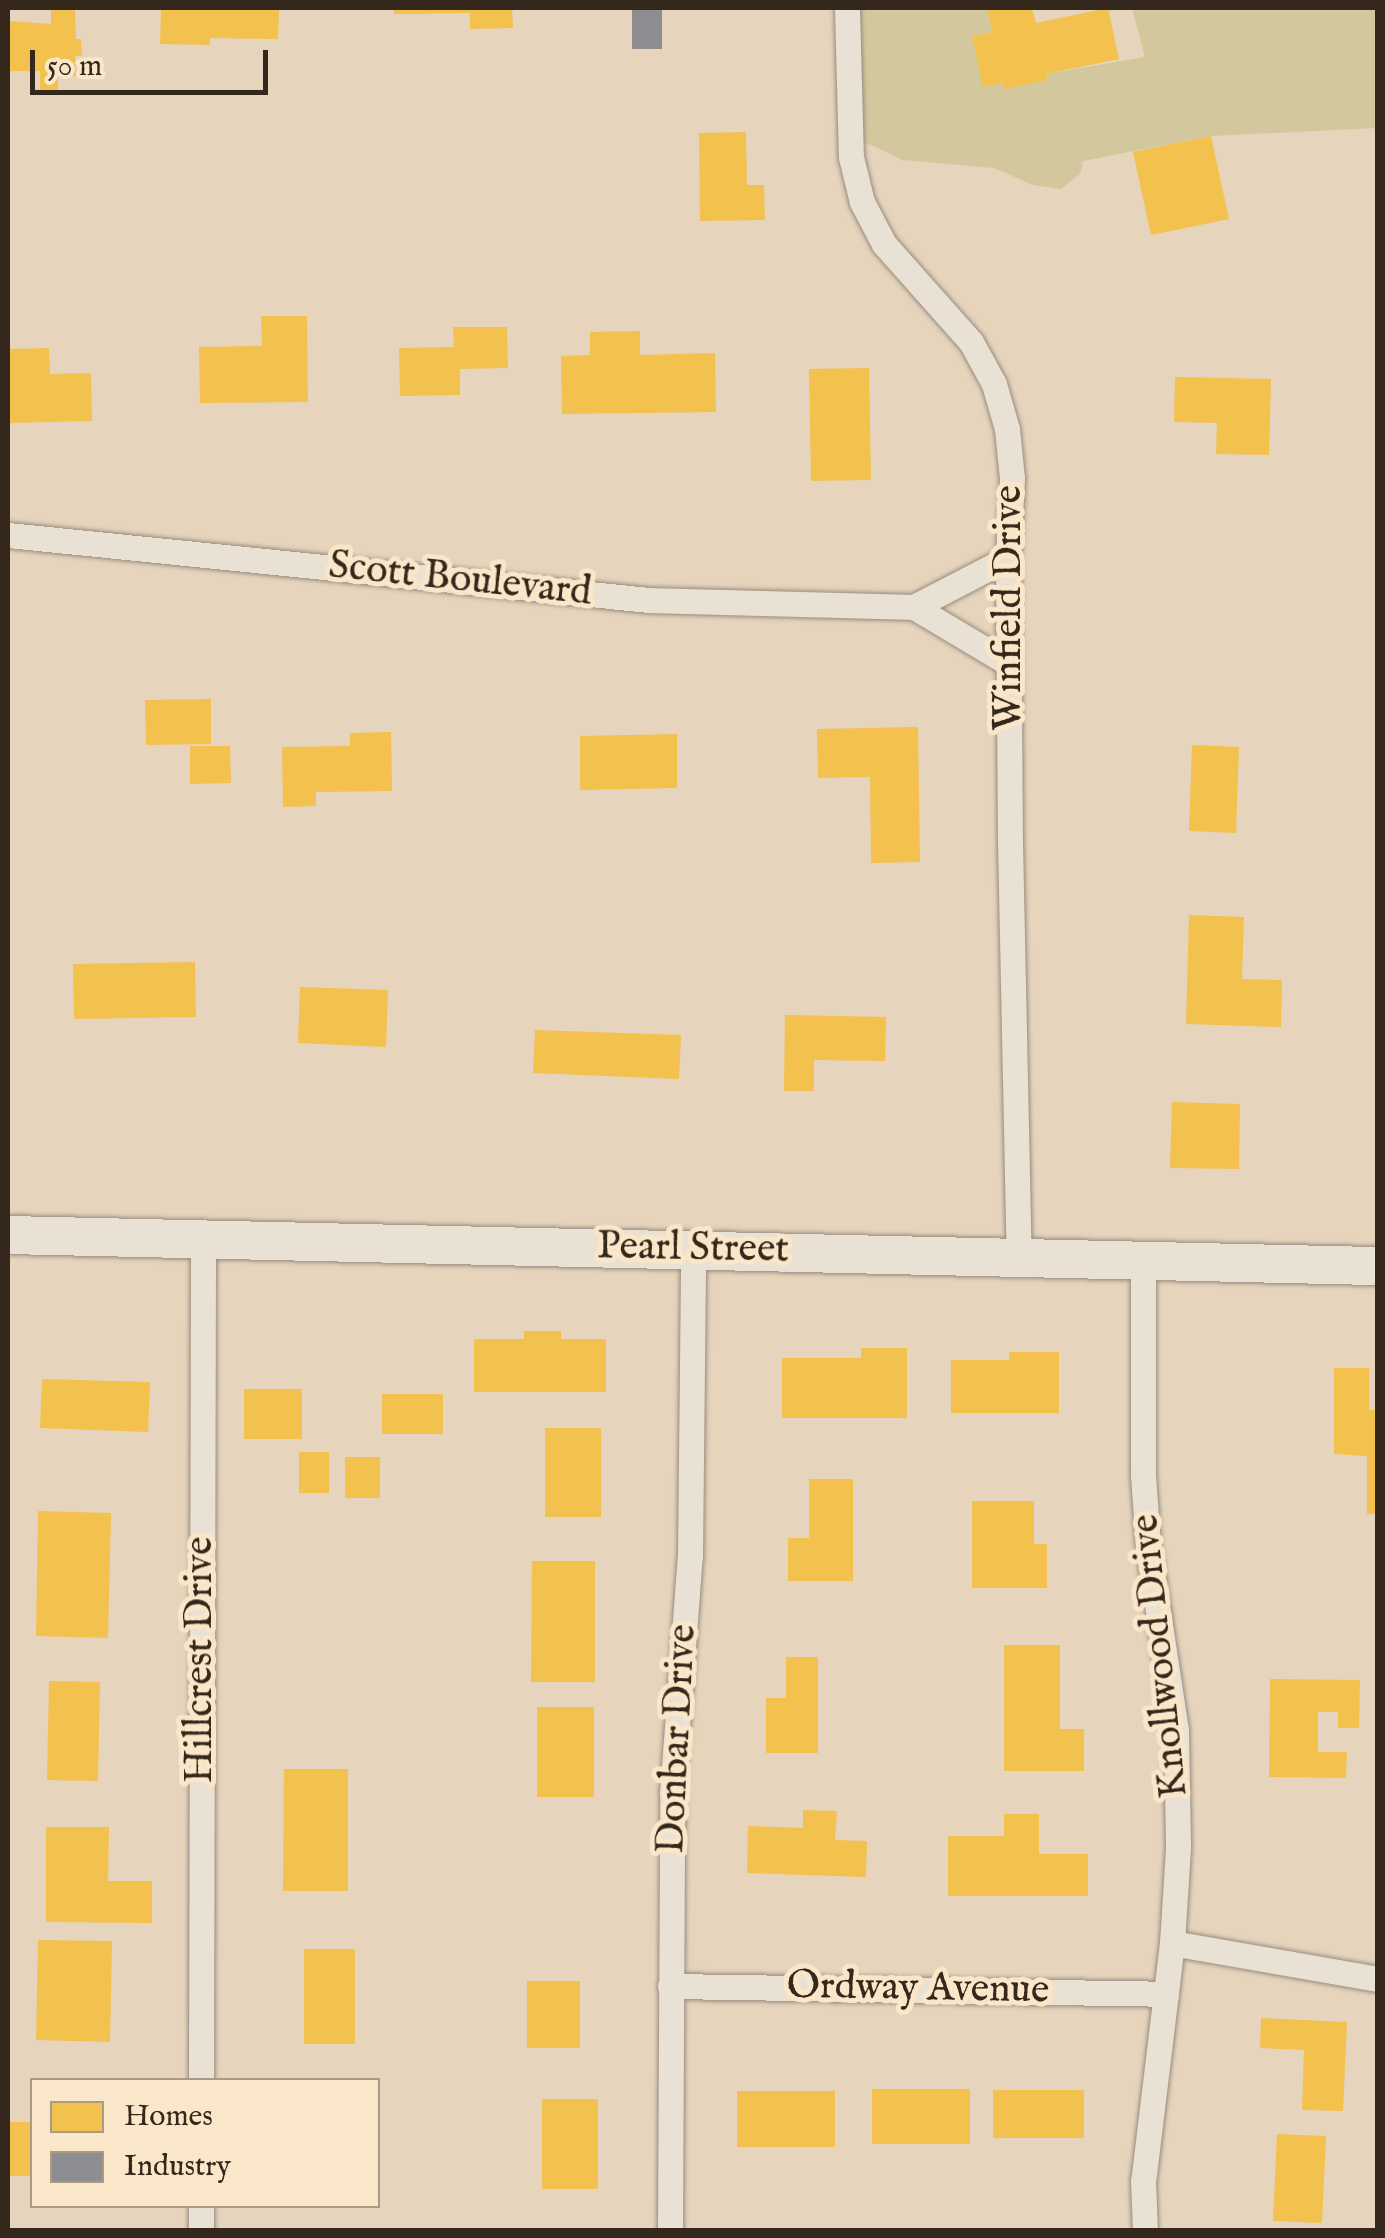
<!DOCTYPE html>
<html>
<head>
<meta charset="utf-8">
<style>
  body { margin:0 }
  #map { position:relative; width:1385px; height:2238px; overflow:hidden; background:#e6d4bc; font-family:"IM FELL English",serif }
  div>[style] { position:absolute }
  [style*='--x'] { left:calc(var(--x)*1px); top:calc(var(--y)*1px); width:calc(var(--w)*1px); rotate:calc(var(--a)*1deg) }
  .green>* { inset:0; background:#d3c79d }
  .homes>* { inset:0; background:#f2c14e }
  .industry>* { inset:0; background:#8d8d92 }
  .roads { filter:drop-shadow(0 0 2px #988c7e) drop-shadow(0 0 2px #988c7e) }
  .street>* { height:25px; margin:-12.5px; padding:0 12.5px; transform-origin:12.5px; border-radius:12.5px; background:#e9e1d4 }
  .secondary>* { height:38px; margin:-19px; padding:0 19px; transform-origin:19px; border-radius:19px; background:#e9e1d4 }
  span { translate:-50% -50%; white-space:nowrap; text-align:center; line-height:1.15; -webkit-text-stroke:10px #fae6c8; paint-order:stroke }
  .street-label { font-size:40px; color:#34271b }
  .frame { position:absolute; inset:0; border:10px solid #34271b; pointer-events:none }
  .legend { position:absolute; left:30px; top:2078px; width:350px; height:130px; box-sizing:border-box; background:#fae6c8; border:2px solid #ab9a83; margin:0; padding:12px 18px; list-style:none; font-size:30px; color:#34271b }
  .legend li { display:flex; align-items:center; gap:20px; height:50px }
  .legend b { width:50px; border:2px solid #ab9a83 }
  .scale { position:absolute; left:30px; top:50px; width:238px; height:45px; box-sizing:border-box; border:5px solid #34271b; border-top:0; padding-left:12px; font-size:30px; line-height:35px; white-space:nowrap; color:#34271b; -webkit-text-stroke:8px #fae6c8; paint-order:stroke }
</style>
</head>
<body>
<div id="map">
  <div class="green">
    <i style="clip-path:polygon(859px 8px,987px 8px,992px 32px,973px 36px,983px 86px,1003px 83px,1004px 89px,1048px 79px,1046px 74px,1145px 57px,1132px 8px,1377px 8px,1377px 128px,1211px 136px,1083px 161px,1080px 174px,1061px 189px,1033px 185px,994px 168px,903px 160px,860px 140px)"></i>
  </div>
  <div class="homes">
    <i style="clip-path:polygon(161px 8px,279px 8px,278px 39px,210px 38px,210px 45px,160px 44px)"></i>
    <i style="clip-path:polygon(394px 8px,512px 8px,513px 28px,470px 29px,470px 13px,394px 14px)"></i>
    <i style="clip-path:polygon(987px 8px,1032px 8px,1036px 23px,1108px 8px,1119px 59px,1046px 74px,1048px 80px,1004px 89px,1003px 83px,983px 87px,972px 36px,992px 32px)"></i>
    <i style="clip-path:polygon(51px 10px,75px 10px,76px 39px,81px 39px,82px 56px,75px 56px,76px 76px,58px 76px,58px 91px,40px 92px,40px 71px,8px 71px,8px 21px,51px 24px)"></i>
    <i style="clip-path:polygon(746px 132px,747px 185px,764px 185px,765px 220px,700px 221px,699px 133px)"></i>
    <i style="clip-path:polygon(1211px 136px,1229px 219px,1151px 235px,1133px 152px)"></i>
    <i style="clip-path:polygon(261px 316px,307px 316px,308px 402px,200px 403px,199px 347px,262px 346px)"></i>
    <i style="clip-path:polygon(453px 327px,507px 327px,508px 368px,460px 369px,460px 395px,400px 396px,399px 348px,454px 347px)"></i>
    <i style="clip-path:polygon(640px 331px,640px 355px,715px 353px,716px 412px,562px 414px,561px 356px,590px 355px,590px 332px)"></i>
    <i style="clip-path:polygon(49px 348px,50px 374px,91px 373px,92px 421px,8px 423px,8px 349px)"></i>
    <i style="clip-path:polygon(869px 368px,871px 480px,811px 481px,809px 369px)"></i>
    <i style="clip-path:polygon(1175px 377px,1271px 379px,1269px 455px,1216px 454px,1217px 423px,1174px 422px)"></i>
    <i style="clip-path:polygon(211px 699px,211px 744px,146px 745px,145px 700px)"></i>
    <i style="clip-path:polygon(918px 727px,920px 862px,871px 863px,870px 777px,818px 778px,817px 729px)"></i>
    <i style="clip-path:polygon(391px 732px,392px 791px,316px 792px,316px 806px,283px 807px,282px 747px,350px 746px,350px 733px)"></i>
    <i style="clip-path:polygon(677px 734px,677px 788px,580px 790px,580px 736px)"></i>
    <i style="clip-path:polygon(1192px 745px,1239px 747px,1236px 833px,1189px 831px)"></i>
    <i style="clip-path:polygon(190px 746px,230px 746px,231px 783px,190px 784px)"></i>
    <i style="clip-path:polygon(1189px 915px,1244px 917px,1242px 979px,1282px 980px,1281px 1027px,1186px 1024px)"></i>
    <i style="clip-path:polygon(195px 962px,196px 1017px,74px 1019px,73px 964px)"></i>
    <i style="clip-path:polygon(300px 987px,388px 990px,386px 1047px,298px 1043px)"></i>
    <i style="clip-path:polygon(785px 1015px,886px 1017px,885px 1061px,814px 1060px,814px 1091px,784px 1091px)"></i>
    <i style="clip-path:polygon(535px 1030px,681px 1035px,679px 1079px,533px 1073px)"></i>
    <i style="clip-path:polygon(1172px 1102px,1240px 1104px,1239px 1169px,1170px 1168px)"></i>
    <i style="clip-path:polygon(524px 1331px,561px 1331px,561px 1339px,606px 1339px,606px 1392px,474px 1392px,474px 1339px,524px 1339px)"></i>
    <i style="clip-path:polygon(861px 1348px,907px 1348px,907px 1418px,782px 1418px,782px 1358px,861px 1358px)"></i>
    <i style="clip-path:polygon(1009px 1352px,1059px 1352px,1059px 1413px,951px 1413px,951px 1360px,1009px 1360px)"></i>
    <i style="clip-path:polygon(1334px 1368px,1369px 1368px,1369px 1410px,1378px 1410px,1378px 1514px,1367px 1514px,1367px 1456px,1334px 1454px)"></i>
    <i style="clip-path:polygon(42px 1379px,150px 1382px,148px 1432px,40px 1428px)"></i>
    <i style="clip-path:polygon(244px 1389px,302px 1389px,302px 1439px,244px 1439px)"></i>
    <i style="clip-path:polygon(382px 1394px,443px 1394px,443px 1434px,382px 1434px)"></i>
    <i style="clip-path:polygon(545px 1428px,601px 1428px,601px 1517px,545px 1517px)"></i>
    <i style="clip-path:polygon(299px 1452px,329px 1452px,329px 1493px,299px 1493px)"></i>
    <i style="clip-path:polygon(345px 1457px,380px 1457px,380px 1498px,345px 1498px)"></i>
    <i style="clip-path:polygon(809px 1479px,853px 1479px,853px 1581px,788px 1581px,788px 1538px,809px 1538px)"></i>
    <i style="clip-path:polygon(972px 1501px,1034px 1501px,1034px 1544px,1047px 1544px,1047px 1588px,972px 1588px)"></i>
    <i style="clip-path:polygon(38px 1511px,111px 1513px,108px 1638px,36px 1636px)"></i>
    <i style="clip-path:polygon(532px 1561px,595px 1561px,595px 1682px,531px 1682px)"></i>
    <i style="clip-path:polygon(1004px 1645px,1060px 1645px,1060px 1729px,1084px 1729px,1084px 1771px,1004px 1771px)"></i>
    <i style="clip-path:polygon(786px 1657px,818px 1657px,818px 1753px,766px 1753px,766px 1698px,786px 1698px)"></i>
    <i style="clip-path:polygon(1270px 1679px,1360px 1680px,1359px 1728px,1338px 1728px,1338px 1712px,1318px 1712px,1318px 1752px,1347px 1752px,1346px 1778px,1269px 1777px)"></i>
    <i style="clip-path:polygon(49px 1681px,100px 1682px,98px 1781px,47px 1780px)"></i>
    <i style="clip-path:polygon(537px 1707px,594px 1707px,594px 1797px,537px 1797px)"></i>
    <i style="clip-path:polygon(284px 1769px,348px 1769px,348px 1891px,283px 1891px)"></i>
    <i style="clip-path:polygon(803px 1810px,837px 1811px,835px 1840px,867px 1841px,866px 1877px,747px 1873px,748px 1826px,803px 1828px)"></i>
    <i style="clip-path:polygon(1004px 1814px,1039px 1814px,1039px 1854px,1088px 1854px,1088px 1896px,948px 1896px,948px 1836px,1004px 1836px)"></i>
    <i style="clip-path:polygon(46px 1827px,109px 1827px,108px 1881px,152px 1881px,152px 1923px,46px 1922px)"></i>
    <i style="clip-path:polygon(38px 1940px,112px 1941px,110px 2042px,36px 2040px)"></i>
    <i style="clip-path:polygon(304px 1949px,355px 1949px,355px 2044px,304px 2044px)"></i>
    <i style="clip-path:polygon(527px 1981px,580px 1981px,580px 2048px,527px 2048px)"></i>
    <i style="clip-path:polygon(1261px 2018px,1347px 2022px,1343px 2111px,1302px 2110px,1304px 2050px,1260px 2048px)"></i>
    <i style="clip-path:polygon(872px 2089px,970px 2089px,970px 2144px,872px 2144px)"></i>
    <i style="clip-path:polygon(993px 2090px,1084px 2090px,1084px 2138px,993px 2138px)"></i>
    <i style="clip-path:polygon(737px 2091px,835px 2091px,835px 2147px,737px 2147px)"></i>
    <i style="clip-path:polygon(542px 2099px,598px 2099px,598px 2189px,542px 2189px)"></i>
    <i style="clip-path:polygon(8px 2122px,32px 2122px,32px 2176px,8px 2176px)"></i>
    <i style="clip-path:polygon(1277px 2134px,1326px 2136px,1322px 2223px,1273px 2221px)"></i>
  </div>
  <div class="industry">
    <i style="clip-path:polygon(632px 8px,662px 8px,662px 49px,632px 49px)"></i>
  </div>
  <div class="roads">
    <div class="street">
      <i style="--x:847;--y:8;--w:149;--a:88.5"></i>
      <i style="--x:851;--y:157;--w:46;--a:76.3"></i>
      <i style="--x:862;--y:202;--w:47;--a:62.4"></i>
      <i style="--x:884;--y:244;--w:131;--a:48.4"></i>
      <i style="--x:971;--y:342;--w:48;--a:61.3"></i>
      <i style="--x:994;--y:384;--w:47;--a:73.9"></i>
      <i style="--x:1007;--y:429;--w:49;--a:84.2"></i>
      <i style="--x:1012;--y:478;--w:80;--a:92.9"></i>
      <i style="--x:1008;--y:558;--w:283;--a:89.6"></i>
      <i style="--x:1010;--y:841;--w:415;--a:88.8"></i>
      <i style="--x:8;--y:535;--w:644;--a:5.79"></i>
      <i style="--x:649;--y:600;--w:265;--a:1.5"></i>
      <i style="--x:1008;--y:558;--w:106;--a:152.5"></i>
      <i style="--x:914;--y:607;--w:109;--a:30.8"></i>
      <i style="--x:1143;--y:1259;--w:216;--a:90"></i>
      <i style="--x:1143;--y:1475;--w:70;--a:85.9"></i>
      <i style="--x:1148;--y:1545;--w:187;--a:81.4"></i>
      <i style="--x:1176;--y:1730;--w:118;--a:89"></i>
      <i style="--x:1178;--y:1848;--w:95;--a:93.6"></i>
      <i style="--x:1172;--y:1943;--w:240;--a:96.9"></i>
      <i style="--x:1143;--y:2181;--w:49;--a:87.7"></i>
      <i style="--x:1172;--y:1943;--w:209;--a:9.9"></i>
      <i style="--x:670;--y:1986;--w:496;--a:0.9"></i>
      <i style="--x:201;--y:2080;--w:841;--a:-89.86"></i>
      <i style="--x:201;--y:2206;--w:24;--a:90"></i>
      <i style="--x:670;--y:2230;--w:437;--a:-89.7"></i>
      <i style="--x:672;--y:1793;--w:238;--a:-85.7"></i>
      <i style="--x:690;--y:1556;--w:308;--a:-89.4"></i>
    </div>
    <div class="secondary">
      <i style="--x:8;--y:1235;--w:1370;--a:1.3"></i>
    </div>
  </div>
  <div class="street-label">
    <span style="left:460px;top:580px;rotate:6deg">Scott Boulevard</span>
    <span style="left:1010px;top:608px;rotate:-90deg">Winfield Drive</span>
    <span style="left:693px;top:1249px;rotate:1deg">Pearl Street</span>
    <span style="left:1161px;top:1656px;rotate:-96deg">Knollwood Drive</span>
    <span style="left:201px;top:1660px;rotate:-90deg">Hillcrest Drive</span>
    <span style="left:678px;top:1739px;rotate:-87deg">Donbar Drive</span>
    <span style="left:918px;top:1989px;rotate:1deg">Ordway Avenue</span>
  </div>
  <div class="frame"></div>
  <ul class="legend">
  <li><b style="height:28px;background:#f2c14e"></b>Homes</li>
  <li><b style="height:28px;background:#8d8d92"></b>Industry</li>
  </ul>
  <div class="scale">50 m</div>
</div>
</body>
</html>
